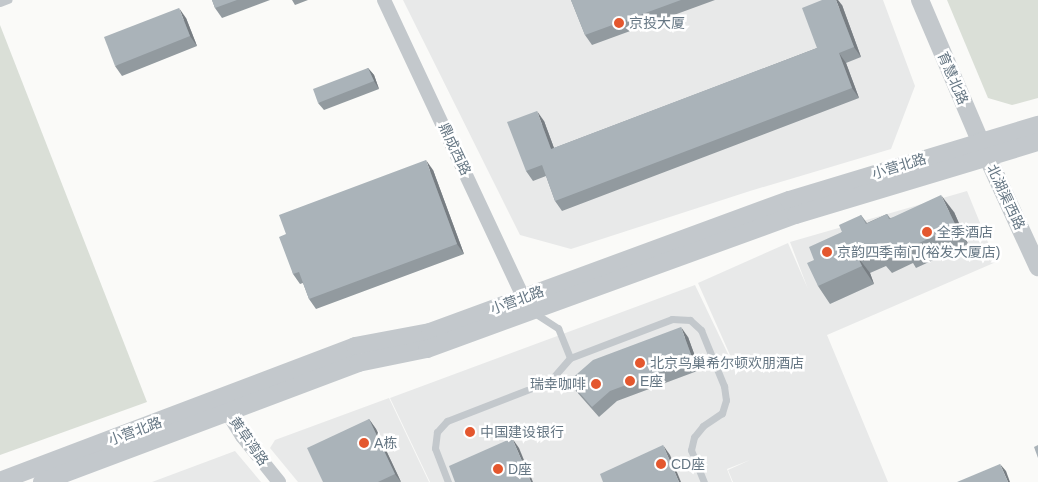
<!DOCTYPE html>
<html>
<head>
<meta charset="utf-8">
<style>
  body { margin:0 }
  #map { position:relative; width:1038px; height:482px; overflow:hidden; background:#fafaf8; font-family:Arial,"Noto Sans SC",sans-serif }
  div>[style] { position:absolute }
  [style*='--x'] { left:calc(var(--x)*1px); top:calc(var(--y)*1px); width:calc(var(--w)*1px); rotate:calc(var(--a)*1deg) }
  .built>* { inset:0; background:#e8e9e9 }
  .green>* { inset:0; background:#dadfd7 }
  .service>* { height:7px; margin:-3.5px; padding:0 3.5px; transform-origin:3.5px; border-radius:3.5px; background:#c3c8cc }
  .minor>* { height:14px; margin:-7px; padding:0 7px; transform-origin:7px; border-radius:7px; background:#c3c8cc }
  .tertiary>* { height:18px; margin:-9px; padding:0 9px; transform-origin:9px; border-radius:9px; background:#c3c8cc }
  .wall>* { inset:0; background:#929a9f }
  .shaded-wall>* { inset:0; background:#777d82 }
  .building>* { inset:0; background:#aab3b9 }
  .dots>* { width:14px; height:14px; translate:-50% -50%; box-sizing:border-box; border:2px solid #fff; border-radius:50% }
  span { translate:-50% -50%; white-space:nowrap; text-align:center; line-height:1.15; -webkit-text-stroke:5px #fff; paint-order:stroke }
  .poi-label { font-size:14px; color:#657683 }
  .left { translate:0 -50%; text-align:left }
  .right { translate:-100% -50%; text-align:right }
  .street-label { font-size:14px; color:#657683 }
</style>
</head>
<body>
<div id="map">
  <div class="built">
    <i style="clip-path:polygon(403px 0,883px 0,915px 86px,891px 149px,750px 191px,571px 249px,520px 235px)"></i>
    <i style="clip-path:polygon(967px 191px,996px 262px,827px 335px,888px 482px,733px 482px,728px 470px,750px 460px,727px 469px,732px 482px,430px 482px,390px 398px,695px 285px,729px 356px,735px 355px,730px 355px,698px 283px,788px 243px,808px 289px,790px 242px)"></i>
    <i style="clip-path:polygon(389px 398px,429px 482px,298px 482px,270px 448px,275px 440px)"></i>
    <i style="clip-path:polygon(235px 451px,261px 482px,152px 482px)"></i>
  </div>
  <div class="green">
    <i style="clip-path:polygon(947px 0,1038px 0,1038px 98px,1012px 105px,988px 98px)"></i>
    <i style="clip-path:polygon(0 25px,147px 402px,0 455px)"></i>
  </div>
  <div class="service">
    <i style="--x:0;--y:3;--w:9;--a:-21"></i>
    <i style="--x:533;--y:312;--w:30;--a:33"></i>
    <i style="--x:558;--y:328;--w:32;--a:68"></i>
    <i style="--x:448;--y:482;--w:36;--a:-111"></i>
    <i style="--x:435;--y:448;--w:16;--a:-83"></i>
    <i style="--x:437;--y:432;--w:15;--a:-48"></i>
    <i style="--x:447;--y:421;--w:110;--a:-21.2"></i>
    <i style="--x:550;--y:381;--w:30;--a:-49"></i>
    <i style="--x:570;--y:358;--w:109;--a:-20.9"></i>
    <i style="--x:672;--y:319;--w:18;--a:3"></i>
    <i style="--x:690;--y:320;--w:15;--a:42"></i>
    <i style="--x:701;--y:330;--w:61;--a:67.7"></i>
    <i style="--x:724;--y:386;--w:14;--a:82"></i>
    <i style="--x:726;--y:400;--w:14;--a:107"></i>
    <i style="--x:722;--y:413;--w:23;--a:146"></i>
    <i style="--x:703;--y:426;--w:14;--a:129"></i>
    <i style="--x:694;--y:437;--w:13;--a:103"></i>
    <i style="--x:691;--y:450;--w:35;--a:68"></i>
  </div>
  <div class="minor">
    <i style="--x:384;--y:0;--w:339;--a:64.9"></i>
    <i style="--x:222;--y:404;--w:38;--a:58"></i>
    <i style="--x:242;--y:436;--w:59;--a:51.2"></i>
  </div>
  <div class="tertiary">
    <i style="--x:920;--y:0;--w:153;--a:66.9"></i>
    <i style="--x:980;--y:141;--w:139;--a:65.3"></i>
    <i style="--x:0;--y:481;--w:380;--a:-20.8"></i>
    <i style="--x:355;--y:346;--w:76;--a:-10.6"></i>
    <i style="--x:430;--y:332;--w:382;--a:-20.2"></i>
    <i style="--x:789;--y:200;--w:260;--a:-16.8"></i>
    <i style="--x:42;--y:482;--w:338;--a:-20.6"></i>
    <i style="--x:358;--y:363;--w:70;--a:-11.5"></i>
    <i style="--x:427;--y:349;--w:393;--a:-20"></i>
    <i style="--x:796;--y:215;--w:253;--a:-16.8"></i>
  </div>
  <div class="wall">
    <i style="clip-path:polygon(212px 0,270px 0,222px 18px,215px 8px)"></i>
    <i style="clip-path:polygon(292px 0,308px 0,295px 5px)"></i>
    <i style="clip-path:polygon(571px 0,715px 0,592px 45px,585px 35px)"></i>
    <i style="clip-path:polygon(842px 5px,861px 57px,846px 63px,859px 98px,562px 211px,555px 201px,546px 176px,533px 181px,526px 171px,544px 121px,554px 148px,817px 48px)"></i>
    <i style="clip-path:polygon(186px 18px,197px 46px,122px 76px,115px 66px)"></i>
    <i style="clip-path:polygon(368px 68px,374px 75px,379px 89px,324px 110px,318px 103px)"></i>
    <i style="clip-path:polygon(433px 170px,464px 254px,316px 309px,309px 299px,303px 283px,300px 284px,293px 274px,286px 234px)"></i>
    <i style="clip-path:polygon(954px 212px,968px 244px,916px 268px,913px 263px,892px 273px,886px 266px,870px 273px,874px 284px,830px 304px,818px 286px,814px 260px,842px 232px,861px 215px,867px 223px,887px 214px,890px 218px)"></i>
    <i style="clip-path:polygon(688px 337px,700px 370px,617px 401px,599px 417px,576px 391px,569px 381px)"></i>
    <i style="clip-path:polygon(369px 419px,376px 429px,401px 482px,323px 482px)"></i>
  </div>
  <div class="shaded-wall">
    <i style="clip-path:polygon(836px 0,838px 0,842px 5px,861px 57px,854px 47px)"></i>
    <i style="clip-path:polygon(179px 8px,186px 18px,197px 46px,190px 36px)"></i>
    <i style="clip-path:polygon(839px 53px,846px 63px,859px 98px,852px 88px)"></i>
    <i style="clip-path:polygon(368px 68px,374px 75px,379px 89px,374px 81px)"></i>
    <i style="clip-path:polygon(537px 111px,544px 121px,558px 159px,551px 149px)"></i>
    <i style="clip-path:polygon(426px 160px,433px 170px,464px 254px,457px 244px)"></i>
    <i style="clip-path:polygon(941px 195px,954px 212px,968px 244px,956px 226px)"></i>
    <i style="clip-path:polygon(857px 256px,870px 273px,874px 284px,862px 266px)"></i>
    <i style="clip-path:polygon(681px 327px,688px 337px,700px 370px,693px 360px)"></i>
    <i style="clip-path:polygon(369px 419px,376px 429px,401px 482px,395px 474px)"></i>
    <i style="clip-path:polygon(512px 438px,519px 448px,533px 482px,531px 482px)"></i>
    <i style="clip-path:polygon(663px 445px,670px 455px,681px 482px,679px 482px)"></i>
    <i style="clip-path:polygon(1000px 464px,1006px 471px,1010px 482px,1008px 482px)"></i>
  </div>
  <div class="building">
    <i style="clip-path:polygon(212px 0,237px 0,215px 8px)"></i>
    <i style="clip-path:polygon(571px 0,681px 0,585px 35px)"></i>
    <i style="clip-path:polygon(822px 0,836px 0,854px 47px,839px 53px,852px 88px,555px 201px,542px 165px,526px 171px,507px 122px,537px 111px,551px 149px,817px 48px,802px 8px)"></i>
    <i style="clip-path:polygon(179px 8px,190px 36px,115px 66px,104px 37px)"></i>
    <i style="clip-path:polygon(368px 68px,374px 81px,318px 103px,313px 89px)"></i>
    <i style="clip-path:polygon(426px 160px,457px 244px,309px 299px,299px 272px,293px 274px,279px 237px,286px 234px,279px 215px)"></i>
    <i style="clip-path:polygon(941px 195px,956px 226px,904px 250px,901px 245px,879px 256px,876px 248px,857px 256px,862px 266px,818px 286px,807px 263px,814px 260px,809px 247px,842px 232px,839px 225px,861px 215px,866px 224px,887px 214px,889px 219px)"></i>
    <i style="clip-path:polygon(681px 327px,693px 360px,610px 391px,592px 407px,569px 381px,593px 360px)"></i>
    <i style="clip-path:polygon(369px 419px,395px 474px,378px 482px,323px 482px,307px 448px)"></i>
    <i style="clip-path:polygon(512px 438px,531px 482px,455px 482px,449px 466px)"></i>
    <i style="clip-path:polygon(663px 445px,679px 482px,603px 482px,600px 474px)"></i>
    <i style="clip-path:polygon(1038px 445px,1038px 458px,1034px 447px)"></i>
    <i style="clip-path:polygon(1000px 464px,1008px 482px,957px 482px)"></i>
  </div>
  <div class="dots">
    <i style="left:619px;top:23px;background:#e4572e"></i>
    <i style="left:927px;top:232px;background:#e4572e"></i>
    <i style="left:827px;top:252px;background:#e4572e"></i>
    <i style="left:640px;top:363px;background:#e4572e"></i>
    <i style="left:630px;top:381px;background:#e4572e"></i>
    <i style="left:596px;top:384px;background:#e4572e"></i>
    <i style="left:470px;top:432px;background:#e4572e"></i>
    <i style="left:364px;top:443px;background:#e4572e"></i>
    <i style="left:661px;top:464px;background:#e4572e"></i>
    <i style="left:498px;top:469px;background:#e4572e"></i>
  </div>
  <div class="poi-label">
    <span class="left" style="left:629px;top:23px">京投大厦</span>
    <span class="left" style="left:937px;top:232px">全季酒店</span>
    <span class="left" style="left:837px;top:252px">京韵四季南门(裕发大厦店)</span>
    <span class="left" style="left:650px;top:363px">北京鸟巢希尔顿欢朋酒店</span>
    <span class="left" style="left:640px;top:381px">E座</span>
    <span class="right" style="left:586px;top:384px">瑞幸咖啡</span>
    <span class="left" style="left:480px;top:432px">中国建设银行</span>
    <span class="left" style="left:374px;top:443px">A栋</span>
    <span class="left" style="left:671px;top:464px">CD座</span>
    <span class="left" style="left:508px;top:469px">D座</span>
  </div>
  <div class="street-label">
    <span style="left:953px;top:78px;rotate:67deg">育慧北路</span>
    <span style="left:455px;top:149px;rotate:65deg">鼎成西路</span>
    <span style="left:899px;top:166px;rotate:-17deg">小营北路</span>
    <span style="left:1006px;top:197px;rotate:65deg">北湖渠西路</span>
    <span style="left:517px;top:300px;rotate:-20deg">小营北路</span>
    <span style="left:135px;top:431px;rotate:-20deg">小营北路</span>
    <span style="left:249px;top:441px;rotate:55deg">黄草湾路</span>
  </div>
</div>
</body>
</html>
